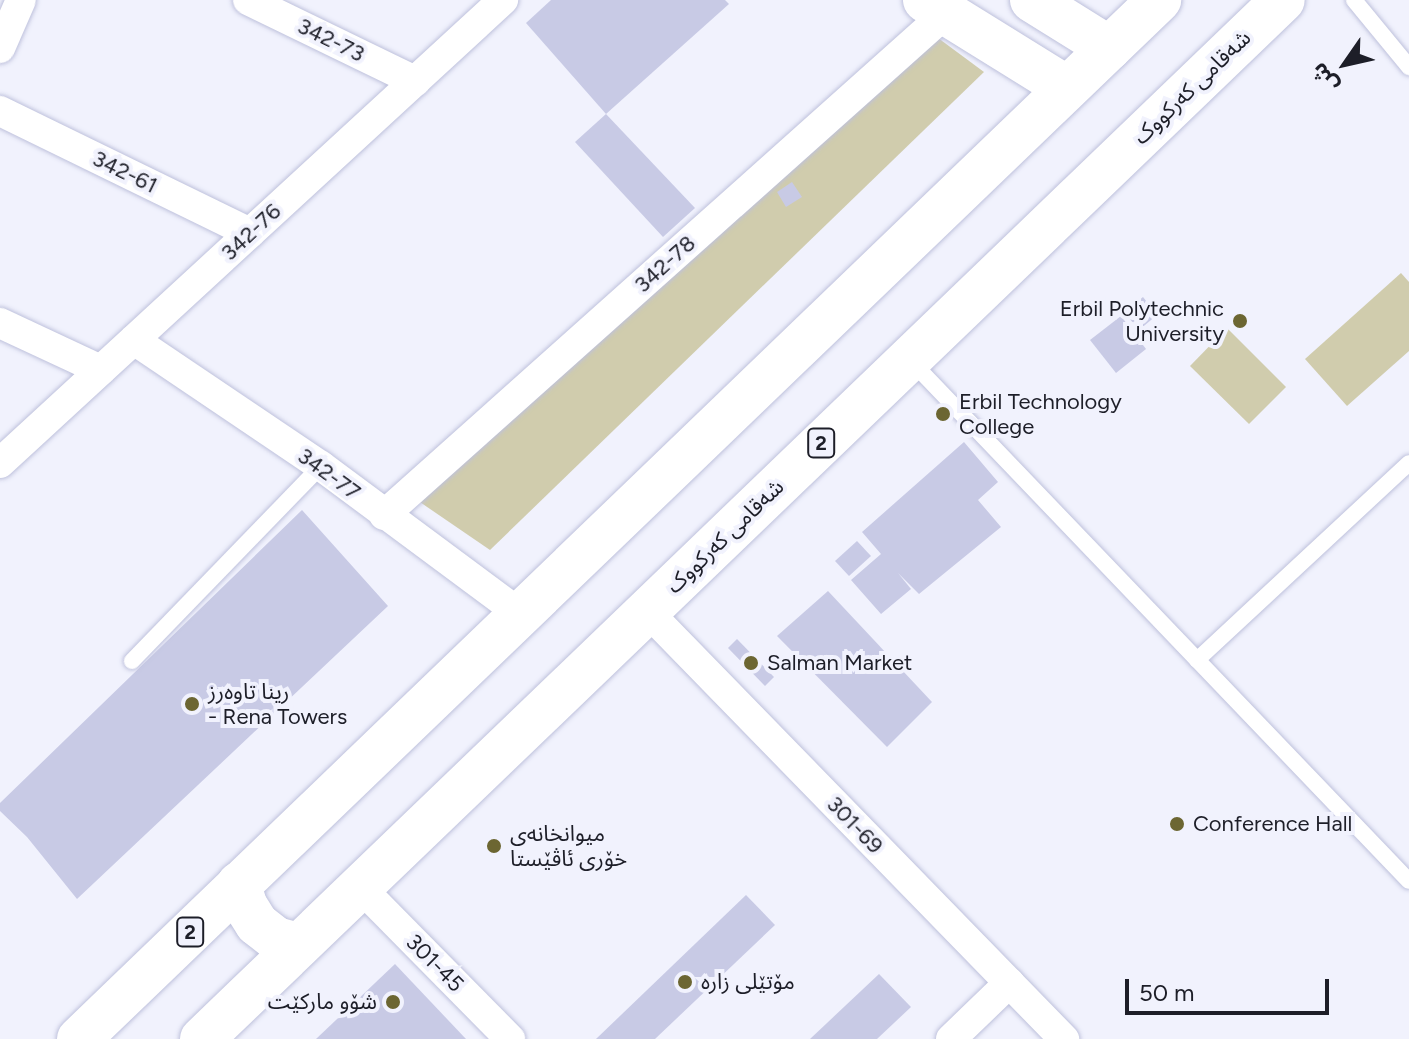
<!DOCTYPE html>
<html>
<head>
<meta charset="utf-8">
<style>
  body { margin:0 }
  #map { position:relative; width:1409px; height:1039px; overflow:hidden; background:#f1f2fd; font-family:Figtree,"Noto Sans Arabic",sans-serif }
  div>[style] { position:absolute }
  [style*='--x'] { left:calc(var(--x)*1px); top:calc(var(--y)*1px); width:calc(var(--w)*1px); rotate:calc(var(--a)*1deg) }
  .green>* { inset:0; background:#d0ccad }
  .building>* { inset:0; background:#c8cae5 }
  .roads { filter:drop-shadow(0 0 2px #bec1dc) drop-shadow(0 0 2px #bec1dc) }
  .service>* { height:16px; margin:-8px; padding:0 8px; transform-origin:8px; border-radius:8px; background:#fff }
  .minor>* { height:30px; margin:-15px; padding:0 15px; transform-origin:15px; border-radius:15px; background:#fff }
  .secondary>* { height:44px; margin:-22px; padding:0 22px; transform-origin:22px; border-radius:22px; background:#fff }
  .trunk>* { height:44px; margin:-22px; padding:0 22px; transform-origin:22px; border-radius:22px; background:#fff }
  .dots>* { width:22px; height:22px; translate:-50% -50%; box-sizing:border-box; border:4px solid #f1f2fd; border-radius:50% }
  span { translate:-50% -50%; white-space:nowrap; text-align:center; line-height:1.15; -webkit-text-stroke:8px #f1f2fd; paint-order:stroke }
  .shield-label span { padding:2px 6px; background:#f1f2fd; border:2px solid; border-radius:6px; -webkit-text-stroke-width:0 }
  .shield-label { font-size:20px; color:#1d1e28; font-weight:700 }
  .street-label { font-size:22px; color:#1d1e28 }
  .poi-label { font-size:22px; color:#1d1e28 }
  .right { translate:-100% -50%; text-align:right }
  .left { translate:0 -50%; text-align:left }
  .north { position:absolute; left:1305px; top:24px; width:80px; height:80px; -webkit-text-stroke:6px #f1f2fd; paint-order:stroke; rotate:236deg; font-size:22px; font-weight:700; line-height:32px; text-align:center; color:#1d1e28 }
  .north::after { content:''; display:block; margin:auto; width:28px; height:36px; background:#1d1e28; clip-path:polygon(50% 0,100% 100%,50% 72%,0 100%) }
  .scale { position:absolute; left:1125px; top:979px; width:204px; height:36px; box-sizing:border-box; border:4px solid #1d1e28; border-top:0; padding-left:10px; font-size:24px; line-height:28px; white-space:nowrap; color:#1d1e28; -webkit-text-stroke:6px #f1f2fd; paint-order:stroke }
</style>
</head>
<body>
<div id="map">
  <div class="green">
    <i style="clip-path:polygon(930px 32px,984px 72px,490px 550px,414px 498px)"></i>
    <i style="clip-path:polygon(1401px 273px,1409px 282px,1409px 351px,1347px 406px,1305px 359px)"></i>
    <i style="clip-path:polygon(1227px 328px,1286px 387px,1249px 424px,1190px 366px)"></i>
  </div>
  <div class="building">
    <i style="clip-path:polygon(551px 0,725px 0,729px 4px,606px 114px,526px 23px)"></i>
    <i style="clip-path:polygon(606px 114px,695px 208px,663px 237px,575px 142px)"></i>
    <i style="clip-path:polygon(792px 182px,802px 197px,786px 207px,777px 192px)"></i>
    <i style="clip-path:polygon(1143px 297px,1157px 315px,1139px 330px,1124px 312px)"></i>
    <i style="clip-path:polygon(1121px 316px,1146px 349px,1116px 373px,1090px 340px)"></i>
    <i style="clip-path:polygon(964px 442px,998px 482px,978px 500px,1001px 527px,919px 594px,898px 573px,911px 589px,881px 614px,851px 580px,881px 554px,862px 532px)"></i>
    <i style="clip-path:polygon(302px 510px,388px 606px,77px 899px,27px 837px,0 811px,0 803px)"></i>
    <i style="clip-path:polygon(857px 541px,871px 556px,849px 576px,835px 561px)"></i>
    <i style="clip-path:polygon(828px 591px,932px 702px,887px 747px,777px 636px)"></i>
    <i style="clip-path:polygon(737px 639px,774px 677px,765px 686px,728px 648px)"></i>
    <i style="clip-path:polygon(746px 895px,775px 925px,655px 1039px,596px 1039px)"></i>
    <i style="clip-path:polygon(395px 964px,466px 1039px,316px 1039px)"></i>
    <i style="clip-path:polygon(879px 974px,911px 1007px,877px 1039px,810px 1039px)"></i>
  </div>
  <div class="roads">
    <div class="service">
      <i style="--x:1354;--y:0;--w:87;--a:50.6"></i>
      <i style="--x:910;--y:360;--w:721;--a:46.24"></i>
      <i style="--x:1197;--y:660;--w:289;--a:-42.9"></i>
      <i style="--x:132;--y:661;--w:272;--a:-45.9"></i>
    </div>
    <div class="minor">
      <i style="--x:248;--y:0;--w:186;--a:25.9"></i>
      <i style="--x:0;--y:48;--w:52;--a:-66.4"></i>
      <i style="--x:0;--y:111;--w:278;--a:26"></i>
      <i style="--x:0;--y:323;--w:111;--a:25"></i>
      <i style="--x:134;--y:340;--w:225;--a:34"></i>
      <i style="--x:321;--y:466;--w:248;--a:36.6"></i>
      <i style="--x:0;--y:463;--w:684;--a:-42.63"></i>
      <i style="--x:384;--y:515;--w:754;--a:-41.77"></i>
      <i style="--x:647;--y:611;--w:598;--a:45.75"></i>
      <i style="--x:360;--y:887;--w:214;--a:45.4"></i>
      <i style="--x:951;--y:1039;--w:81;--a:-44"></i>
    </div>
    <div class="secondary">
      <i style="--x:925;--y:0;--w:167;--a:31.8"></i>
      <i style="--x:1032;--y:0;--w:91;--a:31.9"></i>
    </div>
    <div class="trunk">
      <i style="--x:239;--y:884;--w:22;--a:74"></i>
      <i style="--x:245;--y:905;--w:22;--a:58"></i>
      <i style="--x:257;--y:924;--w:24;--a:38"></i>
      <i style="--x:276;--y:939;--w:24;--a:15"></i>
      <i style="--x:79;--y:1039;--w:1499;--a:-43.89"></i>
      <i style="--x:202;--y:1039;--w:1499;--a:-43.87"></i>
    </div>
  </div>
  <div class="dots">
    <i style="left:1240px;top:321px;background:#6c6632"></i>
    <i style="left:943px;top:414px;background:#6c6632"></i>
    <i style="left:751px;top:663px;background:#6c6632"></i>
    <i style="left:192px;top:704px;background:#6c6632"></i>
    <i style="left:1177px;top:824px;background:#6c6632"></i>
    <i style="left:494px;top:846px;background:#6c6632"></i>
    <i style="left:685px;top:982px;background:#6c6632"></i>
    <i style="left:393px;top:1002px;background:#6c6632"></i>
  </div>
  <div class="shield-label">
    <span style="left:821px;top:443px">2</span>
    <span style="left:190px;top:932px">2</span>
  </div>
  <div class="street-label">
    <span style="left:331px;top:40px;rotate:26deg">342-73</span>
    <span style="left:1192px;top:87px;rotate:-44deg">شەقامی کەرکووک</span>
    <span style="left:125px;top:172px;rotate:26deg">342-61</span>
    <span style="left:251px;top:232px;rotate:-43deg">342-76</span>
    <span style="left:665px;top:264px;rotate:-42deg">342-78</span>
    <span style="left:329px;top:474px;rotate:36deg">342-77</span>
    <span style="left:725px;top:536px;rotate:-44deg">شەقامی کەرکووک</span>
    <span style="left:855px;top:825px;rotate:46deg">301-69</span>
    <span style="left:435px;top:963px;rotate:45deg">301-45</span>
  </div>
  <div class="poi-label">
    <span class="right" style="left:1224px;top:321px">Erbil Polytechnic<br>University</span>
    <span class="left" style="left:959px;top:414px">Erbil Technology<br>College</span>
    <span class="left" style="left:767px;top:663px">Salman Market</span>
    <span class="left" style="left:208px;top:704px">رينا تاوەرز<br>- Rena Towers</span>
    <span class="left" style="left:1193px;top:824px">Conference Hall</span>
    <span class="left" style="left:510px;top:846px">میوانخانەی<br>خۆری ئاڤێستا</span>
    <span class="left" style="left:701px;top:982px">مۆتێلی زارە</span>
    <span class="right" style="left:377px;top:1002px">شۆو مارکێت</span>
  </div>
  <div class="north">ش</div>
  <div class="scale">50 m</div>
</div>
</body>
</html>
